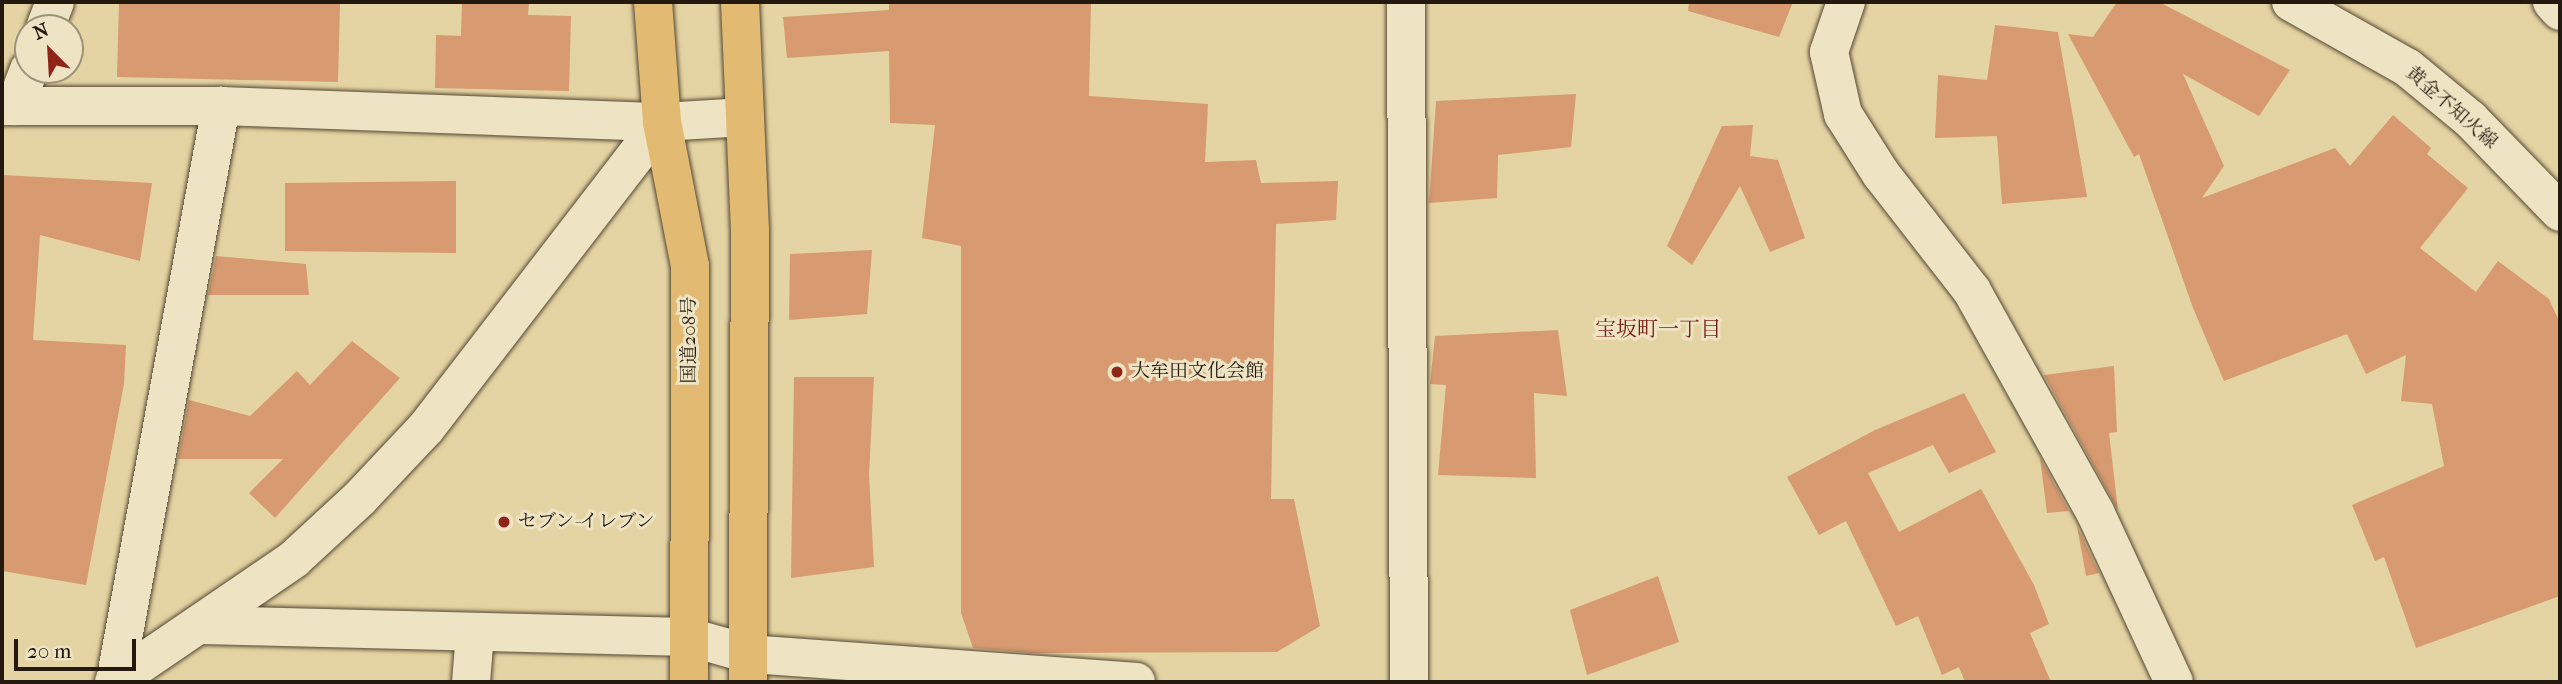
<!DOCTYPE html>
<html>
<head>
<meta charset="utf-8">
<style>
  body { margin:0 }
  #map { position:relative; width:2562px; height:684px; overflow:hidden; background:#e5d4a3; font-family:"IM FELL French Canon","Noto Serif JP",serif }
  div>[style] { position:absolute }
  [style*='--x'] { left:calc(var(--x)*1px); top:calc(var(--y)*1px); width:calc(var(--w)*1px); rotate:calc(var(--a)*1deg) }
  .building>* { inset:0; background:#d79a71 }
  .roads { filter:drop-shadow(0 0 2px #544834) drop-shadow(0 0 2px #544834) }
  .street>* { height:38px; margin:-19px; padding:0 19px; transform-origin:19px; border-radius:19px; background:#eee3c3 }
  .secondary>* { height:38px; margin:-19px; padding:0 19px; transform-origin:19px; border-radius:19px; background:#eee3c3 }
  .highway>* { height:38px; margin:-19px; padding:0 19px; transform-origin:19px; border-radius:19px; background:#e2ba72 }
  .dots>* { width:19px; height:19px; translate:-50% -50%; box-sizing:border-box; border:4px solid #eee3c3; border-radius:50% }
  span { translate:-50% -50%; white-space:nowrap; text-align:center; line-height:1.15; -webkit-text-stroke:6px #eee3c3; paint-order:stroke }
  .street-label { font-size:19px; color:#23190f }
  .poi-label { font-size:19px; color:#23190f }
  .left { translate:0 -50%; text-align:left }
  .neighbourhood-label { font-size:21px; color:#7a1f14 }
  .frame { position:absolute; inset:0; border:4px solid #23190f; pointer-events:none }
  .north { position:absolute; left:14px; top:14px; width:70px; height:70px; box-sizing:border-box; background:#eee3c3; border:2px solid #9d927b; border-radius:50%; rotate:336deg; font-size:19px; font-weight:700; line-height:28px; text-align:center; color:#23190f }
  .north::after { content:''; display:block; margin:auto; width:24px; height:32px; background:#8f2418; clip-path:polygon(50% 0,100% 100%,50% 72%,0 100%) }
  .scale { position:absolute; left:14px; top:639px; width:122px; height:32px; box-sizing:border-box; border:4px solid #23190f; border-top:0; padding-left:9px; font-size:21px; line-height:24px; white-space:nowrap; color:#23190f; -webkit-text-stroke:5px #eee3c3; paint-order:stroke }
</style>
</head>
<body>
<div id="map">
  <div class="building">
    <i style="clip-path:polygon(119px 2px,340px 4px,338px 82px,117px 77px)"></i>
    <i style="clip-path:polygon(462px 2px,529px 2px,528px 15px,571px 16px,569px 91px,435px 88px,436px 35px,461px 36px)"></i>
    <i style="clip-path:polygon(889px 2px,1091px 2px,1089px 96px,1208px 104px,1205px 162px,1256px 160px,1261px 183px,1338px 181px,1336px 220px,1276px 224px,1271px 499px,1294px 499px,1320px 626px,1277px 652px,1032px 653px,973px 648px,961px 613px,961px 246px,922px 238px,935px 125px,890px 123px,889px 51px,787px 58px,783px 17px,889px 10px)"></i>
    <i style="clip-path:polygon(1689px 2px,1793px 2px,1779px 37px,1688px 11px)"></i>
    <i style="clip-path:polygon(2117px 2px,2159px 2px,2290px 70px,2259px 116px,2183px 74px,2224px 166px,2202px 198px,2335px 148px,2350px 166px,2393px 115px,2431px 148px,2427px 154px,2468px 188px,2420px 248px,2476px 292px,2498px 261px,2549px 299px,2560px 323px,2560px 596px,2416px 648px,2384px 557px,2375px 561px,2352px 505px,2444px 466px,2432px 404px,2401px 401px,2406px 355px,2366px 374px,2347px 334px,2224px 381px,2193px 308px,2139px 154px,2134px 157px,2068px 34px,2093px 37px)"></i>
    <i style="clip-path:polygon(1995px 25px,2058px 32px,2087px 197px,2002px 204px,1997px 136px,1935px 138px,1938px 75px,1987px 80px)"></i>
    <i style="clip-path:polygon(1576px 94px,1571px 147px,1498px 155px,1497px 198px,1429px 203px,1436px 101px)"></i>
    <i style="clip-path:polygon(1753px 125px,1750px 156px,1778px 160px,1805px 238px,1770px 252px,1740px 186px,1692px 265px,1667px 246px,1722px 126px)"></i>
    <i style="clip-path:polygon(2px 175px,152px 183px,140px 261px,40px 235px,33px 340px,126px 345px,124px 384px,86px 585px,2px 571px)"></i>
    <i style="clip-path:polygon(456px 181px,456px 253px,285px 251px,285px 183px)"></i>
    <i style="clip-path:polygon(872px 250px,867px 314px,789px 320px,790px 254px)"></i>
    <i style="clip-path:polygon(216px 256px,306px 264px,309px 295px,208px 295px)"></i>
    <i style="clip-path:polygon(1558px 330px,1567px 396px,1534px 393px,1536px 478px,1438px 475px,1446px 385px,1430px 384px,1435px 336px)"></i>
    <i style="clip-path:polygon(352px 341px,400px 378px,275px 518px,249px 493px,283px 459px,178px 459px,189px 400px,250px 416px,297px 371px,310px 385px)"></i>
    <i style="clip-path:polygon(2114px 366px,2117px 432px,2109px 433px,2118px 510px,2044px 375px)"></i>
    <i style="clip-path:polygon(794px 377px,874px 377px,869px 475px,874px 567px,791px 578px)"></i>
    <i style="clip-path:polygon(1964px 393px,1996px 452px,1949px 473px,1933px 445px,1868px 473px,1899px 532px,1981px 489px,2034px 585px,2049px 624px,2030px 633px,2051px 682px,1965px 682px,1959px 667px,1942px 675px,1918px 616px,1896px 626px,1846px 521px,1819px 535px,1787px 477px,1875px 430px)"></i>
    <i style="clip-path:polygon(2040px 458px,2069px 511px,2047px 513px)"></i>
    <i style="clip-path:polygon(2077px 526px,2099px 573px,2086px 576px)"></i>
    <i style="clip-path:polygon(1658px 576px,1679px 642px,1587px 675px,1570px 610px)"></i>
  </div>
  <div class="roads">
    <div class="street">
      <i style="--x:1406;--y:2;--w:680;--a:89.75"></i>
      <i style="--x:1846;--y:2;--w:53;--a:108.8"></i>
      <i style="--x:1829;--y:52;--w:64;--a:77.3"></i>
      <i style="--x:1843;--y:114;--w:71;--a:57.7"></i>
      <i style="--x:1881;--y:174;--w:148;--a:52.1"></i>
      <i style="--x:1972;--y:291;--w:253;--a:60.9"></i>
      <i style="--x:2095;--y:512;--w:187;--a:65.1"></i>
      <i style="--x:2552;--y:2;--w:12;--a:48"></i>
      <i style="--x:45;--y:28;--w:28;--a:-69"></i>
      <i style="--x:2;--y:106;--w:219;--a:0"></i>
      <i style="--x:221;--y:106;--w:441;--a:2.1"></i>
      <i style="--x:662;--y:122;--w:83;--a:-3.4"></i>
      <i style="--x:15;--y:106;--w:39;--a:-69"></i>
      <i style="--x:202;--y:625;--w:487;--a:1.4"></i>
      <i style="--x:689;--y:637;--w:62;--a:15.8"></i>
      <i style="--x:749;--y:654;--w:388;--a:4.1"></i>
      <i style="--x:114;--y:682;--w:218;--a:-34.3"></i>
      <i style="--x:294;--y:559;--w:90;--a:-42.7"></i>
      <i style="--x:360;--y:498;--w:96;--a:-46.7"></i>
      <i style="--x:426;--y:428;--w:386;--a:-52.4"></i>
      <i style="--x:115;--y:682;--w:586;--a:-79.57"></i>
      <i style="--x:471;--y:682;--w:49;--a:-85.3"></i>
    </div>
    <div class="secondary">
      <i style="--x:2291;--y:2;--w:134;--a:29.4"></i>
      <i style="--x:2408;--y:68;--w:82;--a:39.5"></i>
      <i style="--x:2471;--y:120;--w:128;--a:45.9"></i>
    </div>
    <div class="highway">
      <i style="--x:653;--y:2;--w:120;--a:85.7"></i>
      <i style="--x:662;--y:122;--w:147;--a:79"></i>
      <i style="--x:690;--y:266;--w:416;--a:90.1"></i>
      <i style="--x:740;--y:2;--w:228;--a:87.5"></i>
      <i style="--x:750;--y:230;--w:452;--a:90.3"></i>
    </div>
  </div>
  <div class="dots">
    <i style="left:1117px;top:372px;background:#8f2418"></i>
    <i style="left:504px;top:522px;background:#8f2418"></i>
  </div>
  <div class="street-label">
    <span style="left:2451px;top:108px;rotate:41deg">黄金不知火線</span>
    <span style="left:690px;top:340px;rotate:-90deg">国道208号</span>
  </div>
  <div class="poi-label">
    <span class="left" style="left:1131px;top:372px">大牟田文化会館</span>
    <span class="left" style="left:518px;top:522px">セブン-イレブン</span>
  </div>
  <div class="neighbourhood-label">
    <span style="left:1658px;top:329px">宝坂町一丁目</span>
  </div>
  <div class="frame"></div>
  <div class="north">N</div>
  <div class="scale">20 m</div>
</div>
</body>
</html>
